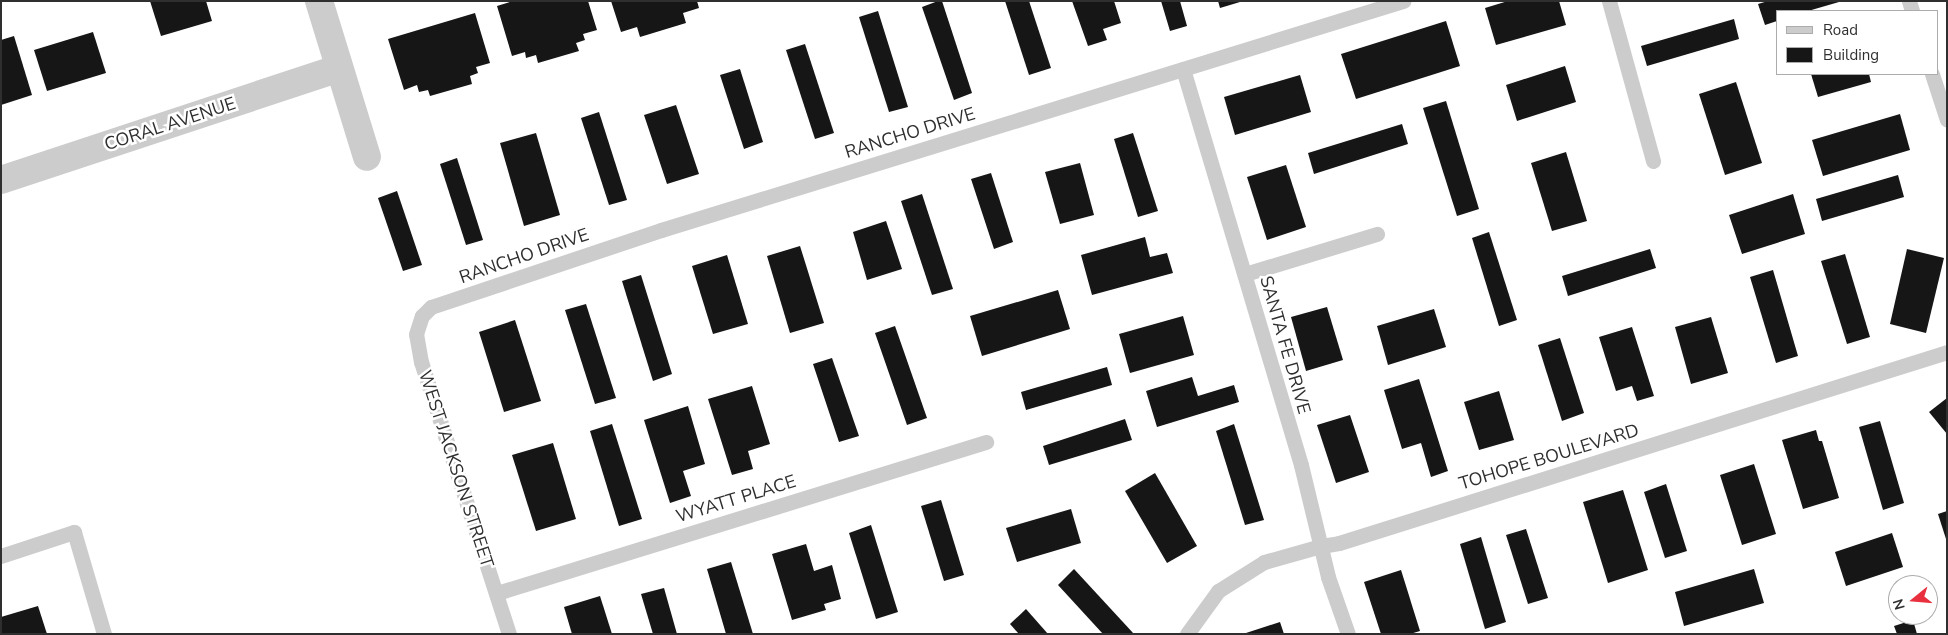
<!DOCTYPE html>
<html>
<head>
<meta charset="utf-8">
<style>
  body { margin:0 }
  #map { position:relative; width:1948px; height:635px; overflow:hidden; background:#fff; font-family:"Nunito Sans",sans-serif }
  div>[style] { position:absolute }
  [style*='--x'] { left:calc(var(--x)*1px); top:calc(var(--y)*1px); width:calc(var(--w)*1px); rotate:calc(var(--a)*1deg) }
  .building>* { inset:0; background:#161616 }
  .lane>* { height:15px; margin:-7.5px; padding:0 7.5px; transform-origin:7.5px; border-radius:7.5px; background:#ccc }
  .street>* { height:28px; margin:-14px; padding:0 14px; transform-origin:14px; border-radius:14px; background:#ccc }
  span { translate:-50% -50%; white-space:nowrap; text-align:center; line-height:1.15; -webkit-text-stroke:5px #fff; paint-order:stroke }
  .street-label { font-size:18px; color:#2f2f2f }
  .frame { position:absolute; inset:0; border:2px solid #2f2f2f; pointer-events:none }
  .legend { position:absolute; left:1776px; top:10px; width:162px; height:65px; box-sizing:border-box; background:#fff; border:1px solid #acacac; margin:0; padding:6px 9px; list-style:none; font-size:15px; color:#2f2f2f }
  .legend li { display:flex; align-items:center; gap:10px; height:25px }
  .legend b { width:25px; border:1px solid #acacac }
  .north { position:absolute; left:1888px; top:575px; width:50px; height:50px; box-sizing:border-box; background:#fff; border:1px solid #acacac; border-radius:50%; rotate:253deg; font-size:14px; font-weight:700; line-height:20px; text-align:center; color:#2f2f2f }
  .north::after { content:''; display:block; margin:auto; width:18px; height:22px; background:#e8303f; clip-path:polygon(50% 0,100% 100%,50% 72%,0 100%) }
</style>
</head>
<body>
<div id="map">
  <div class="building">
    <i style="clip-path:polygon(150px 1px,206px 1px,212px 21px,161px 36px)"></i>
    <i style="clip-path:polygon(513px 1px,588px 1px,597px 30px,583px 34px,585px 40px,576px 43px,579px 51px,538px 63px,536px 55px,526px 58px,525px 52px,512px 56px,497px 6px)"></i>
    <i style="clip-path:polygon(611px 1px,697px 1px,699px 8px,683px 13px,686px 23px,640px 37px,637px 27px,621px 32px)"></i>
    <i style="clip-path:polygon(938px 1px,942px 1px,972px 93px,954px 100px,922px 7px)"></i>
    <i style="clip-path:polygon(1005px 1px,1029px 1px,1051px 68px,1029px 75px)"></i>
    <i style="clip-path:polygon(1072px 1px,1114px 1px,1121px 23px,1103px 29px,1107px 40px,1088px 46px)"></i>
    <i style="clip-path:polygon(1161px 1px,1180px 1px,1187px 26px,1170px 31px)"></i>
    <i style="clip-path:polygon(1218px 1px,1240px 1px,1240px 2px,1220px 8px)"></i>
    <i style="clip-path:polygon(1508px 1px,1559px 1px,1566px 25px,1496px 45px,1485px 8px)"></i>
    <i style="clip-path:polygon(1768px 1px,1839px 1px,1839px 2px,1808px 11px,1777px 11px,1777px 21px,1765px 25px,1758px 4px)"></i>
    <i style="clip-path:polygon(878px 11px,908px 107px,889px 112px,859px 17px)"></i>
    <i style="clip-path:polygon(475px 13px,490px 63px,476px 67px,478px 73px,470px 76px,472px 84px,430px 96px,428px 90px,419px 92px,417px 85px,404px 90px,388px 39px)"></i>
    <i style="clip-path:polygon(1734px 19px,1739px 39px,1647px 66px,1641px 46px)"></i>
    <i style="clip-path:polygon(1446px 21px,1460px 66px,1356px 99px,1341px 54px)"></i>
    <i style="clip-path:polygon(93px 32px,106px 73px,47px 91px,34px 50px)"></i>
    <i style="clip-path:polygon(14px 36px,32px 95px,1px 105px,1px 40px)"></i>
    <i style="clip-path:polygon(805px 44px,834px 133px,815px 139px,786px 50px)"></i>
    <i style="clip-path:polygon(1565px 66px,1576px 102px,1517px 121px,1506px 85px)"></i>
    <i style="clip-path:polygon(740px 69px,763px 142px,744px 149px,720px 75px)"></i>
    <i style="clip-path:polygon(1811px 74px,1869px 74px,1871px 82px,1818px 97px)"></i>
    <i style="clip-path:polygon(1300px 75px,1311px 112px,1235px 135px,1224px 97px)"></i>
    <i style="clip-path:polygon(1736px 82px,1762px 163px,1725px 175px,1699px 94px)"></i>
    <i style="clip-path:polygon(1446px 101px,1479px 209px,1457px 216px,1423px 108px)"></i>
    <i style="clip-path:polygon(676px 105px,699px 174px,667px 184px,644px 115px)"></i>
    <i style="clip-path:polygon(599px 112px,627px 200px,609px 205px,581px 118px)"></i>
    <i style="clip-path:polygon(1900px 114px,1910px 150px,1823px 176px,1812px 140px)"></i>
    <i style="clip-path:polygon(1402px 124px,1408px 144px,1314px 174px,1308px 153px)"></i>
    <i style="clip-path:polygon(536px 133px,560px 215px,524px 226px,500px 143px)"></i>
    <i style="clip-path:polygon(1133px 133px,1158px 211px,1138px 217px,1114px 139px)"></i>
    <i style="clip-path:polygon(1566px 152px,1587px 221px,1552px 231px,1531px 163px)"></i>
    <i style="clip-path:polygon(457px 158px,483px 240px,466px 245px,440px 164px)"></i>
    <i style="clip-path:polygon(1080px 163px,1094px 215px,1060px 224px,1045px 172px)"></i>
    <i style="clip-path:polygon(1286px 165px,1306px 227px,1267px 240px,1247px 177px)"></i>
    <i style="clip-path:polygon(991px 173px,1013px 242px,994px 249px,971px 179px)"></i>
    <i style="clip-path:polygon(1898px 175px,1904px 197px,1822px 221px,1816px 199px)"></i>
    <i style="clip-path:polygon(397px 191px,422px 265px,403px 271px,378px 198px)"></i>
    <i style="clip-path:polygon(922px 194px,953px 289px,932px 295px,901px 201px)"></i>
    <i style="clip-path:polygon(1793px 194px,1805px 234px,1742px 254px,1729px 215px)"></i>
    <i style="clip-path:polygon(886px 221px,902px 269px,867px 280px,853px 232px)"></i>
    <i style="clip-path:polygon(1489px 232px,1517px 320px,1499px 326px,1472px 238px)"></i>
    <i style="clip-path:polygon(1145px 237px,1150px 257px,1167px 253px,1173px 273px,1092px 295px,1081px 255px)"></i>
    <i style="clip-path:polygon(800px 246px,824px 323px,790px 333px,767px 256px)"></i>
    <i style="clip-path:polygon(1650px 249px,1656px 268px,1568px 296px,1562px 276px)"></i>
    <i style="clip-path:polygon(1907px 249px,1944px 258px,1926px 333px,1890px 324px)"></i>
    <i style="clip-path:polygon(1845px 254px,1870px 337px,1847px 344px,1821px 261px)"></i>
    <i style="clip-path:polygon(727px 255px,748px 324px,713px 334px,692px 266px)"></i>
    <i style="clip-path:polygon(1773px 270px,1798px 356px,1776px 363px,1750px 277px)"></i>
    <i style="clip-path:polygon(641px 275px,672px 374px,653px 381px,622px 281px)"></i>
    <i style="clip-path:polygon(1058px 290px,1070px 329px,982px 356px,970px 316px)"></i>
    <i style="clip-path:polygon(586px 304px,616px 398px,595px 404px,565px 310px)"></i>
    <i style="clip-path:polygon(1327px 307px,1343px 360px,1306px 371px,1291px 317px)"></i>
    <i style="clip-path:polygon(1434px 309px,1446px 347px,1388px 365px,1377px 326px)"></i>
    <i style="clip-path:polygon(1183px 316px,1194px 355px,1130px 373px,1119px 334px)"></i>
    <i style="clip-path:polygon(1711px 317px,1728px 373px,1691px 384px,1675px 327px)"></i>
    <i style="clip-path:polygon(515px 320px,541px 401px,504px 412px,479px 332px)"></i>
    <i style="clip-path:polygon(895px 326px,927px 418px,907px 425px,875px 333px)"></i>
    <i style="clip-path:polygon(1632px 327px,1654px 396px,1637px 401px,1632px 386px,1616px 391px,1599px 337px)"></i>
    <i style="clip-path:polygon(1560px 338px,1584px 413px,1562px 421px,1538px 345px)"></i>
    <i style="clip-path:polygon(832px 358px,859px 436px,839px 442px,813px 364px)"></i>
    <i style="clip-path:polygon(1107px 367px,1112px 385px,1026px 410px,1021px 392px)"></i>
    <i style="clip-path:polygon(1192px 377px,1198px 396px,1234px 385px,1239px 402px,1157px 427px,1146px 391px)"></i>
    <i style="clip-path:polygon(1419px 379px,1448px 471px,1431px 477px,1421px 443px,1402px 449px,1384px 390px)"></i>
    <i style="clip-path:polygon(752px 386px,770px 444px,748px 451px,753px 469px,732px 475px,708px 399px)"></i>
    <i style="clip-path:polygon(1499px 391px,1514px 440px,1479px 450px,1464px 402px)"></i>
    <i style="clip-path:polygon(1947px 398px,1947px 434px,1929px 412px)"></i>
    <i style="clip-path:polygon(688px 406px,705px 464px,683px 471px,691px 496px,670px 503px,644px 420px)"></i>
    <i style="clip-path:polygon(1350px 415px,1369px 472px,1336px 483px,1317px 425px)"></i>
    <i style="clip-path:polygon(1125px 419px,1132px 440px,1049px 465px,1043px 446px)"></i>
    <i style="clip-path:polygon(1880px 421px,1904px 503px,1883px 510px,1859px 427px)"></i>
    <i style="clip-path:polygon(612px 424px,642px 519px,619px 526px,590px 431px)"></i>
    <i style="clip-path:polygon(1234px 424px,1264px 520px,1245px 525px,1216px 431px)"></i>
    <i style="clip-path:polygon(1816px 430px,1819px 441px,1822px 441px,1839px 498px,1803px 509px,1782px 440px)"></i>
    <i style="clip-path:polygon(553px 443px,576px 519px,536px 531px,512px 455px)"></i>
    <i style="clip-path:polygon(1754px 464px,1776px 534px,1742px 545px,1720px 475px)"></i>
    <i style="clip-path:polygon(1155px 473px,1197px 546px,1167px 563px,1125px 491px)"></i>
    <i style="clip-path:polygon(1666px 484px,1687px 551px,1665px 558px,1644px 492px)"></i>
    <i style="clip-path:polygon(1623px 490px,1648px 570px,1608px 583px,1583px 502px)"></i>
    <i style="clip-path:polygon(941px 500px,964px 575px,944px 581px,921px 506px)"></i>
    <i style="clip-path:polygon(1071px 509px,1081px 543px,1017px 562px,1006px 528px)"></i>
    <i style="clip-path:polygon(1947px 511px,1947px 539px,1946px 539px,1938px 514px)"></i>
    <i style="clip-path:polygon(871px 525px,898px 612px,876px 619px,849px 533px)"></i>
    <i style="clip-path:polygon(1526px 529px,1548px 598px,1528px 604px,1506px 535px)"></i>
    <i style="clip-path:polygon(1892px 533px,1903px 567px,1846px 586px,1835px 552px)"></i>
    <i style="clip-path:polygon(1481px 537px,1506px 622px,1485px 629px,1460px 544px)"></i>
    <i style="clip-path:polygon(806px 544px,814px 571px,832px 565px,841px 599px,824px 604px,826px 610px,792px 620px,772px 554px)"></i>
    <i style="clip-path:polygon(731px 562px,753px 634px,726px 634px,707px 569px)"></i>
    <i style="clip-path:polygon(1074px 569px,1134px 634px,1103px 634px,1058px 585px)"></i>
    <i style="clip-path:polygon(1754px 569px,1764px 603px,1684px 626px,1675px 592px)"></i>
    <i style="clip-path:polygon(1401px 570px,1420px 631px,1410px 634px,1381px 634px,1364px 582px)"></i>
    <i style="clip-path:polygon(664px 588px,677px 634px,653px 634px,641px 594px)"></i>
    <i style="clip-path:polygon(600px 596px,612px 634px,572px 634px,564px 607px)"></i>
    <i style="clip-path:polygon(38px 606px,47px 634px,1px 634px,1px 617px)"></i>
    <i style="clip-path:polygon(1026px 609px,1048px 634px,1019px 634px,1010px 624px)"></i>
    <i style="clip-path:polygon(1913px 620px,1917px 634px,1897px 634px,1894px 626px)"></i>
    <i style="clip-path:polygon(1280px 622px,1284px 634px,1246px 634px,1246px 633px)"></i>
  </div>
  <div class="lane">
    <i style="--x:1609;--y:1;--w:166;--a:74.6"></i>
    <i style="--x:1909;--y:1;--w:10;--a:73"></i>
    <i style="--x:1183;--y:69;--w:413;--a:73.4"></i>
    <i style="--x:1301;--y:465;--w:115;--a:76.4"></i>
    <i style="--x:1328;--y:577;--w:60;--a:70.7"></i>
    <i style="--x:1932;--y:74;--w:48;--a:71.9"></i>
    <i style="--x:1245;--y:274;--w:138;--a:-16.9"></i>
    <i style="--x:1;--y:556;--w:77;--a:-18.2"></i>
    <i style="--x:74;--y:532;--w:106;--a:73.6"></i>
    <i style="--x:497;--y:593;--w:512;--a:-17.16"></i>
    <i style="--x:509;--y:634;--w:286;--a:-107.9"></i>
    <i style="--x:421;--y:362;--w:28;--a:-100"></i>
    <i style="--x:416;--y:334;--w:19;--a:-72"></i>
    <i style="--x:422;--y:316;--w:13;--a:-45"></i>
    <i style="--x:431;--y:307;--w:243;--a:-18.5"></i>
    <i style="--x:661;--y:230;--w:777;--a:-17.15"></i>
    <i style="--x:1187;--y:634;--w:53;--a:-54.2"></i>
    <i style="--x:1218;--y:591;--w:54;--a:-32.2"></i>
    <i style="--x:1264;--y:562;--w:59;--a:-15.7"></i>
    <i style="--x:1321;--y:546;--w:18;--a:-9"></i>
    <i style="--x:1339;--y:543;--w:637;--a:-17.44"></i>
  </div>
  <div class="street">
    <i style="--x:319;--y:1;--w:163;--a:72.9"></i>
    <i style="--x:1;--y:180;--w:356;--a:-18.3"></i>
  </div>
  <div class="street-label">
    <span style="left:170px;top:124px;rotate:-18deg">CORAL AVENUE</span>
    <span style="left:910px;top:133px;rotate:-17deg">RANCHO DRIVE</span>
    <span style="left:524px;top:256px;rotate:-19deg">RANCHO DRIVE</span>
    <span style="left:1285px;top:345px;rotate:74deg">SANTA FE DRIVE</span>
    <span style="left:1549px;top:457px;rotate:-17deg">TOHOPE BOULEVARD</span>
    <span style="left:456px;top:469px;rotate:72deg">WEST JACKSON STREET</span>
    <span style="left:736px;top:499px;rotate:-17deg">WYATT PLACE</span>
  </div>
  <div class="frame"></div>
  <ul class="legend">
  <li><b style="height:6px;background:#ccc"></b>Road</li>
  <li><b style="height:14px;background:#161616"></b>Building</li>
  </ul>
  <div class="north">N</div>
</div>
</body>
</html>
